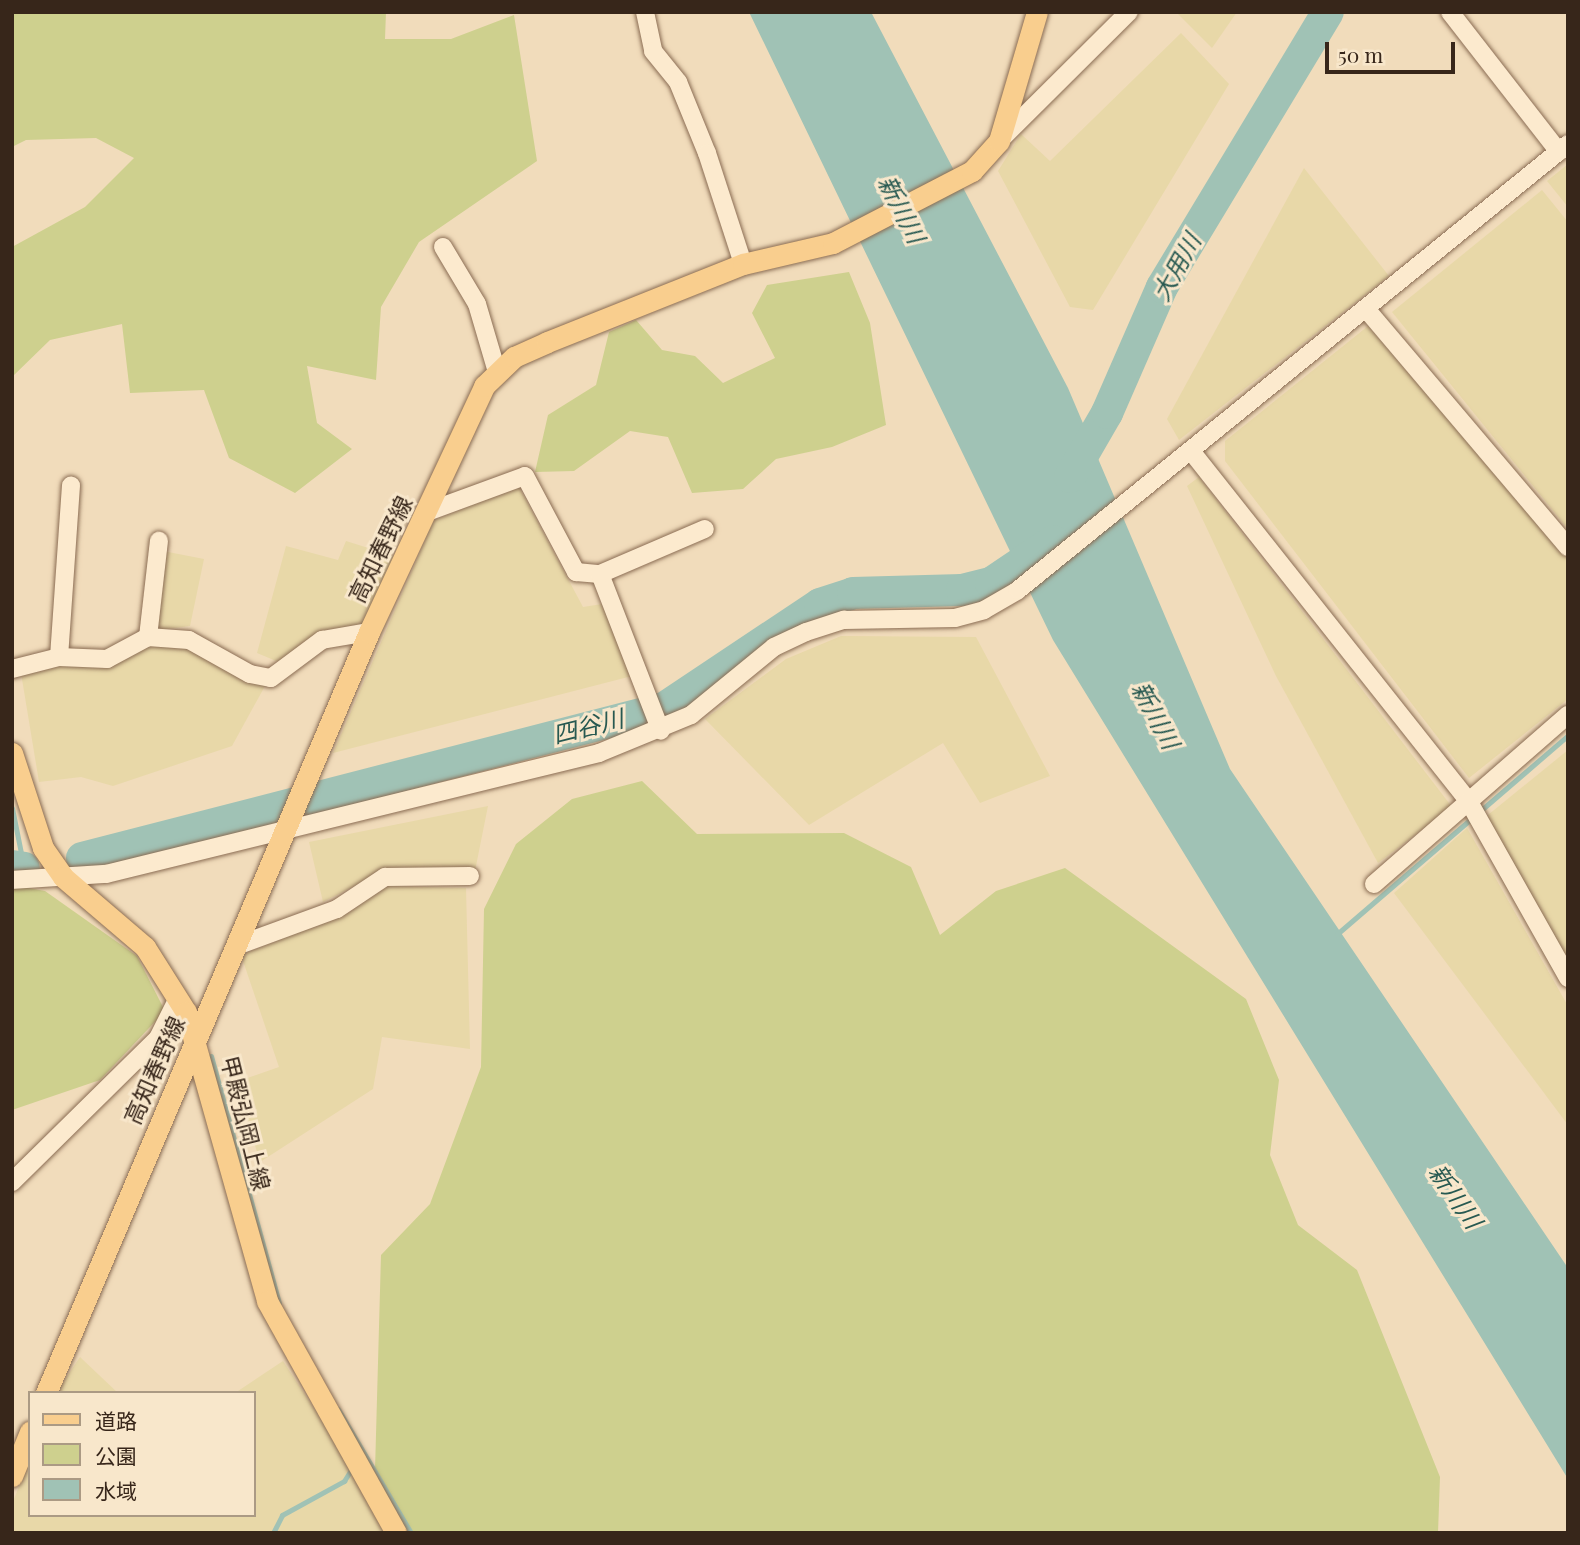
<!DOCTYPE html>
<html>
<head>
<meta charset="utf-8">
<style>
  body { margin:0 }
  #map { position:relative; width:1580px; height:1545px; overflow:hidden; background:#f1dcbb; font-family:"Playfair Display","Noto Sans JP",serif }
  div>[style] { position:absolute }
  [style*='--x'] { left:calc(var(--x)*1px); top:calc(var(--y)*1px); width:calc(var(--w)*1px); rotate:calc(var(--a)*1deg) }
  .farmland>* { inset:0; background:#e8d8a8 }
  .green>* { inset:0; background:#ced08e }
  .water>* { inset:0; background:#a0c2b5 }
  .stream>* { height:5px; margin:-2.5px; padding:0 2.5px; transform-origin:2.5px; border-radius:2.5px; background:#a0c2b5 }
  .river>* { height:32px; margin:-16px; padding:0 16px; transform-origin:16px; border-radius:16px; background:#a0c2b5 }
  .roads { filter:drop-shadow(0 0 2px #8a6c53) drop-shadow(0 0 2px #8a6c53) }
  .minor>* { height:18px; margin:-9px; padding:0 9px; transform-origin:9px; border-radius:9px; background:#fceace }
  .major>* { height:21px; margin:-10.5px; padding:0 10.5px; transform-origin:10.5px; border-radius:10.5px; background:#f9ce8e }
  span { translate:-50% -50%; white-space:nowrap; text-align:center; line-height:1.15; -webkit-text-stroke:6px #f8e7cb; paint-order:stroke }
  .street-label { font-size:23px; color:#37261a }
  .water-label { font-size:24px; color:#275951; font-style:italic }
  .frame { position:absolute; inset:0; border:14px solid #37261a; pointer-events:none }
  .legend { position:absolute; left:28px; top:1391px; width:228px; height:126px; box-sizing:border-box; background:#f8e7cb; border:2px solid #ab9a84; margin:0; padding:9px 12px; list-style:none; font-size:21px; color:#37261a }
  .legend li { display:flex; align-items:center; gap:14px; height:35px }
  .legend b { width:35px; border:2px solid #ab9a84 }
  .scale { position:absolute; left:1325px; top:42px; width:130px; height:32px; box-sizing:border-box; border:4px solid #37261a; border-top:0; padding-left:9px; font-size:21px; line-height:24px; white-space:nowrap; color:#37261a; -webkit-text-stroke:5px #f8e7cb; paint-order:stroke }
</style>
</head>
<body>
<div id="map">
  <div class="farmland">
    <i style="clip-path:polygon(1176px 12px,1237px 12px,1212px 48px)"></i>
    <i style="clip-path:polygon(1181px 33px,1229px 84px,1093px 310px,1070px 307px,998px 171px,1021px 134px,1050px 161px)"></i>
    <i style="clip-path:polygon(1568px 164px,1568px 207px,1547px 181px)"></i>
    <i style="clip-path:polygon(1304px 168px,1389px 276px,1179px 440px,1167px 419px)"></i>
    <i style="clip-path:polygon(1542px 190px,1568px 222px,1568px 529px,1392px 312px)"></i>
    <i style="clip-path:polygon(1368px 326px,1568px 558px,1568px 699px,1469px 778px,1225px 461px,1225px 441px)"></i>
    <i style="clip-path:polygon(1199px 477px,1452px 807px,1378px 863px,1276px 676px,1187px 486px)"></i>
    <i style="clip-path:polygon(519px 487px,583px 607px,602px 604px,632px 676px,333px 753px,434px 520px)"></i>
    <i style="clip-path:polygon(346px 541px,397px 557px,367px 626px,281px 663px,257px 653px,286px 546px,338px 560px)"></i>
    <i style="clip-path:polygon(163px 551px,204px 559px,190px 626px,152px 631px)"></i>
    <i style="clip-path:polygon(841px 636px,976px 637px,1050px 776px,980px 803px,943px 743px,809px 825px,705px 719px,786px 659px)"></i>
    <i style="clip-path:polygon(150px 645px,189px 648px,265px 686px,232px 746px,113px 786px,81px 777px,39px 782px,21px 673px)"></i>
    <i style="clip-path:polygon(1568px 750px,1568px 966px,1483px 819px)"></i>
    <i style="clip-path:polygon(488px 806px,475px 871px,386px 870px,323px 902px,309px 842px)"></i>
    <i style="clip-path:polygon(1467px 828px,1568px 1006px,1568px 1125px,1394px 893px)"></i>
    <i style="clip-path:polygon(387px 886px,466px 888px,470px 1049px,382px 1037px,373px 1089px,260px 1162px,236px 1082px,279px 1067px,241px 955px,348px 913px)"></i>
    <i style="clip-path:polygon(80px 1357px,118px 1393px,56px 1393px)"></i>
    <i style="clip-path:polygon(283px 1361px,357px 1474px,387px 1533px,12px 1533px,12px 1504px,30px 1459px,30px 1515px,254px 1515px,254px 1393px,235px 1393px)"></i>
  </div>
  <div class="green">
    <i style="clip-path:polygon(12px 12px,386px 12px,385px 39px,451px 39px,514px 15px,537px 161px,419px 242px,381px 307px,376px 380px,307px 366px,317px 423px,352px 449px,295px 493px,229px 458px,204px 390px,130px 393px,122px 324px,50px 340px,12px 377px,12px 247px,85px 207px,134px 158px,96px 138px,26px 140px,12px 147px)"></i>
    <i style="clip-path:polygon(849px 272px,870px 323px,886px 425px,832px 447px,776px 459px,743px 489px,692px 493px,668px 437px,630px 431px,574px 471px,535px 472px,548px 415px,596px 385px,609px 332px,636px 320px,662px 350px,695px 356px,723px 383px,775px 358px,752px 313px,767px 285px)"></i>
    <i style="clip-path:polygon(642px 781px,697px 834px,844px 833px,911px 867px,940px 935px,996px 891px,1065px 868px,1246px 999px,1279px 1080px,1270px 1155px,1298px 1225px,1357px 1270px,1440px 1477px,1438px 1533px,406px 1533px,375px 1470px,381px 1255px,430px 1204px,481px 1067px,484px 909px,516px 844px,572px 799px)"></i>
    <i style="clip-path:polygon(12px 885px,45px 891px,137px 956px,165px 1011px,100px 1080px,12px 1110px)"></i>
  </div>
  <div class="water">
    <i style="clip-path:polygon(749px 12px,871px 12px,1068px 388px,1230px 769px,1568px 1268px,1568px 1479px,1053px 640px)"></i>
  </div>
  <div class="stream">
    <i style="--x:12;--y:808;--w:61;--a:78.7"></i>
    <i style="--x:1337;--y:934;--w:305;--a:-40.7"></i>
    <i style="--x:211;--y:1056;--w:256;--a:74.6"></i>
    <i style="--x:338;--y:1409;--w:144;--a:59.5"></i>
    <i style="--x:273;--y:1533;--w:20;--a:-63"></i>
    <i style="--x:282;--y:1515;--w:71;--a:-28.7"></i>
    <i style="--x:344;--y:1481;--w:15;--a:-58"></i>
  </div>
  <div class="river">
    <i style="--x:1070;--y:477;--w:74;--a:-60"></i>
    <i style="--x:1107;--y:413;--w:137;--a:-66.4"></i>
    <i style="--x:1162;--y:287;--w:321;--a:-58.9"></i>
    <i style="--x:82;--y:858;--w:601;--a:-14.45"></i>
    <i style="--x:664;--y:708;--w:187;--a:-33.7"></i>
    <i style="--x:820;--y:604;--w:35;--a:-18"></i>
    <i style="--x:853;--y:593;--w:109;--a:-1.6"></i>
    <i style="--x:962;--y:590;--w:30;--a:-14"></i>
    <i style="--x:991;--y:583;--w:75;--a:-34.1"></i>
    <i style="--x:12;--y:866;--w:12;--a:9"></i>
  </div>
  <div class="roads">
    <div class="minor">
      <i style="--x:645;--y:12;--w:40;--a:78"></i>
      <i style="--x:653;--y:51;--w:40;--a:51"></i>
      <i style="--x:678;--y:82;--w:77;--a:67.8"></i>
      <i style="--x:707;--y:153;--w:117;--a:72"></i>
      <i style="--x:1450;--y:12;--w:177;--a:52.1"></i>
      <i style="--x:999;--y:141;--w:183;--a:-44.8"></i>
      <i style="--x:443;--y:247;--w:66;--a:59.2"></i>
      <i style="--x:477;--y:304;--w:71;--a:73.6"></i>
      <i style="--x:1367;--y:310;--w:311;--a:49.7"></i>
      <i style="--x:1191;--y:451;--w:448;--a:51.6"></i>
      <i style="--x:1469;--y:802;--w:202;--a:60.6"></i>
      <i style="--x:427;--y:512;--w:104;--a:-20.2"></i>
      <i style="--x:525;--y:476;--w:109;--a:62"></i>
      <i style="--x:576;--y:572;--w:24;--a:5"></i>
      <i style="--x:600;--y:574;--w:168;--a:68.8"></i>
      <i style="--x:600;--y:574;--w:114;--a:-23.2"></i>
      <i style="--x:148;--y:637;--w:97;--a:-83.5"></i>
      <i style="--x:59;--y:657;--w:172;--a:-86"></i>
      <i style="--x:12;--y:669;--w:49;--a:-14.3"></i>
      <i style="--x:59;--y:657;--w:48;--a:2.4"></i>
      <i style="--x:107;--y:659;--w:47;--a:-28.2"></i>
      <i style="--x:148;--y:637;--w:41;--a:4.2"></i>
      <i style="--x:189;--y:640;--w:70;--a:29.1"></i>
      <i style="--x:250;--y:674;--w:21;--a:11"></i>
      <i style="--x:271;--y:678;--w:64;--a:-36.7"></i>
      <i style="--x:322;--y:640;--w:48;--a:-9.7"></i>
      <i style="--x:12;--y:880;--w:94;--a:-3.7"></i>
      <i style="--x:106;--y:874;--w:508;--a:-13.79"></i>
      <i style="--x:599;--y:753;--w:100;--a:-22.4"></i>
      <i style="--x:691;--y:715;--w:107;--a:-39.3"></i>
      <i style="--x:774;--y:647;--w:35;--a:-25"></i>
      <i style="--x:806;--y:632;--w:40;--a:-18"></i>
      <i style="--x:844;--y:620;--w:111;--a:-1"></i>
      <i style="--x:955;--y:618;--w:30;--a:-15"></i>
      <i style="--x:984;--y:610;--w:39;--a:-30"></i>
      <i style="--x:1018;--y:590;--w:708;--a:-39.04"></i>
      <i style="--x:1374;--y:884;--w:257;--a:-41.1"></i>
      <i style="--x:239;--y:945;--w:104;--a:-20.2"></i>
      <i style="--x:337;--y:909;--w:58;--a:-33.7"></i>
      <i style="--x:385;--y:877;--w:85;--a:-0.7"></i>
      <i style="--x:12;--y:1182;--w:205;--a:-44.6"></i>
      <i style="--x:158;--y:1038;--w:45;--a:-63.4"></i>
    </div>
    <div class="major">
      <i style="--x:12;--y:753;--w:100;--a:71.9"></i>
      <i style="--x:43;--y:848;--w:35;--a:55"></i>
      <i style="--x:63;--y:877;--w:108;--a:40.5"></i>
      <i style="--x:145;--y:947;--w:77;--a:57.8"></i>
      <i style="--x:186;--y:1012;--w:300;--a:74.3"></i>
      <i style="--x:267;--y:1301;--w:265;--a:60.9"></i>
      <i style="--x:46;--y:1393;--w:827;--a:-67"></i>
      <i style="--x:369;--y:632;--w:272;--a:-64.9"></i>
      <i style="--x:484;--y:386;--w:42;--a:-44"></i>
      <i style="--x:514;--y:357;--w:36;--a:-24"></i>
      <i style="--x:547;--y:342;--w:211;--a:-21.7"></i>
      <i style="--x:743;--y:264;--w:92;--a:-13.1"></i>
      <i style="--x:833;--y:243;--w:157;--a:-27.4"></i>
      <i style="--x:972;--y:171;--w:40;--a:-48"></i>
      <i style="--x:999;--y:141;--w:134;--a:-73.6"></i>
      <i style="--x:12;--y:1476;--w:48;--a:-67.8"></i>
    </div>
  </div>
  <div class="street-label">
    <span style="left:380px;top:549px;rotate:-64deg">高知春野線</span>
    <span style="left:154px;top:1070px;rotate:-66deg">高知春野線</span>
    <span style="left:246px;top:1123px;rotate:76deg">甲殿弘岡上線</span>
  </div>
  <div class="water-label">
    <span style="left:902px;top:209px;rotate:63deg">新川川</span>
    <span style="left:1176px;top:267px;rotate:-61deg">大用川</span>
    <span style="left:1156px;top:715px;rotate:62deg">新川川</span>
    <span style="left:588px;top:726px;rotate:-14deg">四谷川</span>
    <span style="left:1456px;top:1196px;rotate:55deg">新川川</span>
  </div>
  <div class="frame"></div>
  <ul class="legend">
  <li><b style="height:9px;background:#f9ce8e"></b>道路</li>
  <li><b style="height:19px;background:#ced08e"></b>公園</li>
  <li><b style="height:19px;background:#a0c2b5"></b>水域</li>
  </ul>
  <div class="scale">50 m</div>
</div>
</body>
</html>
